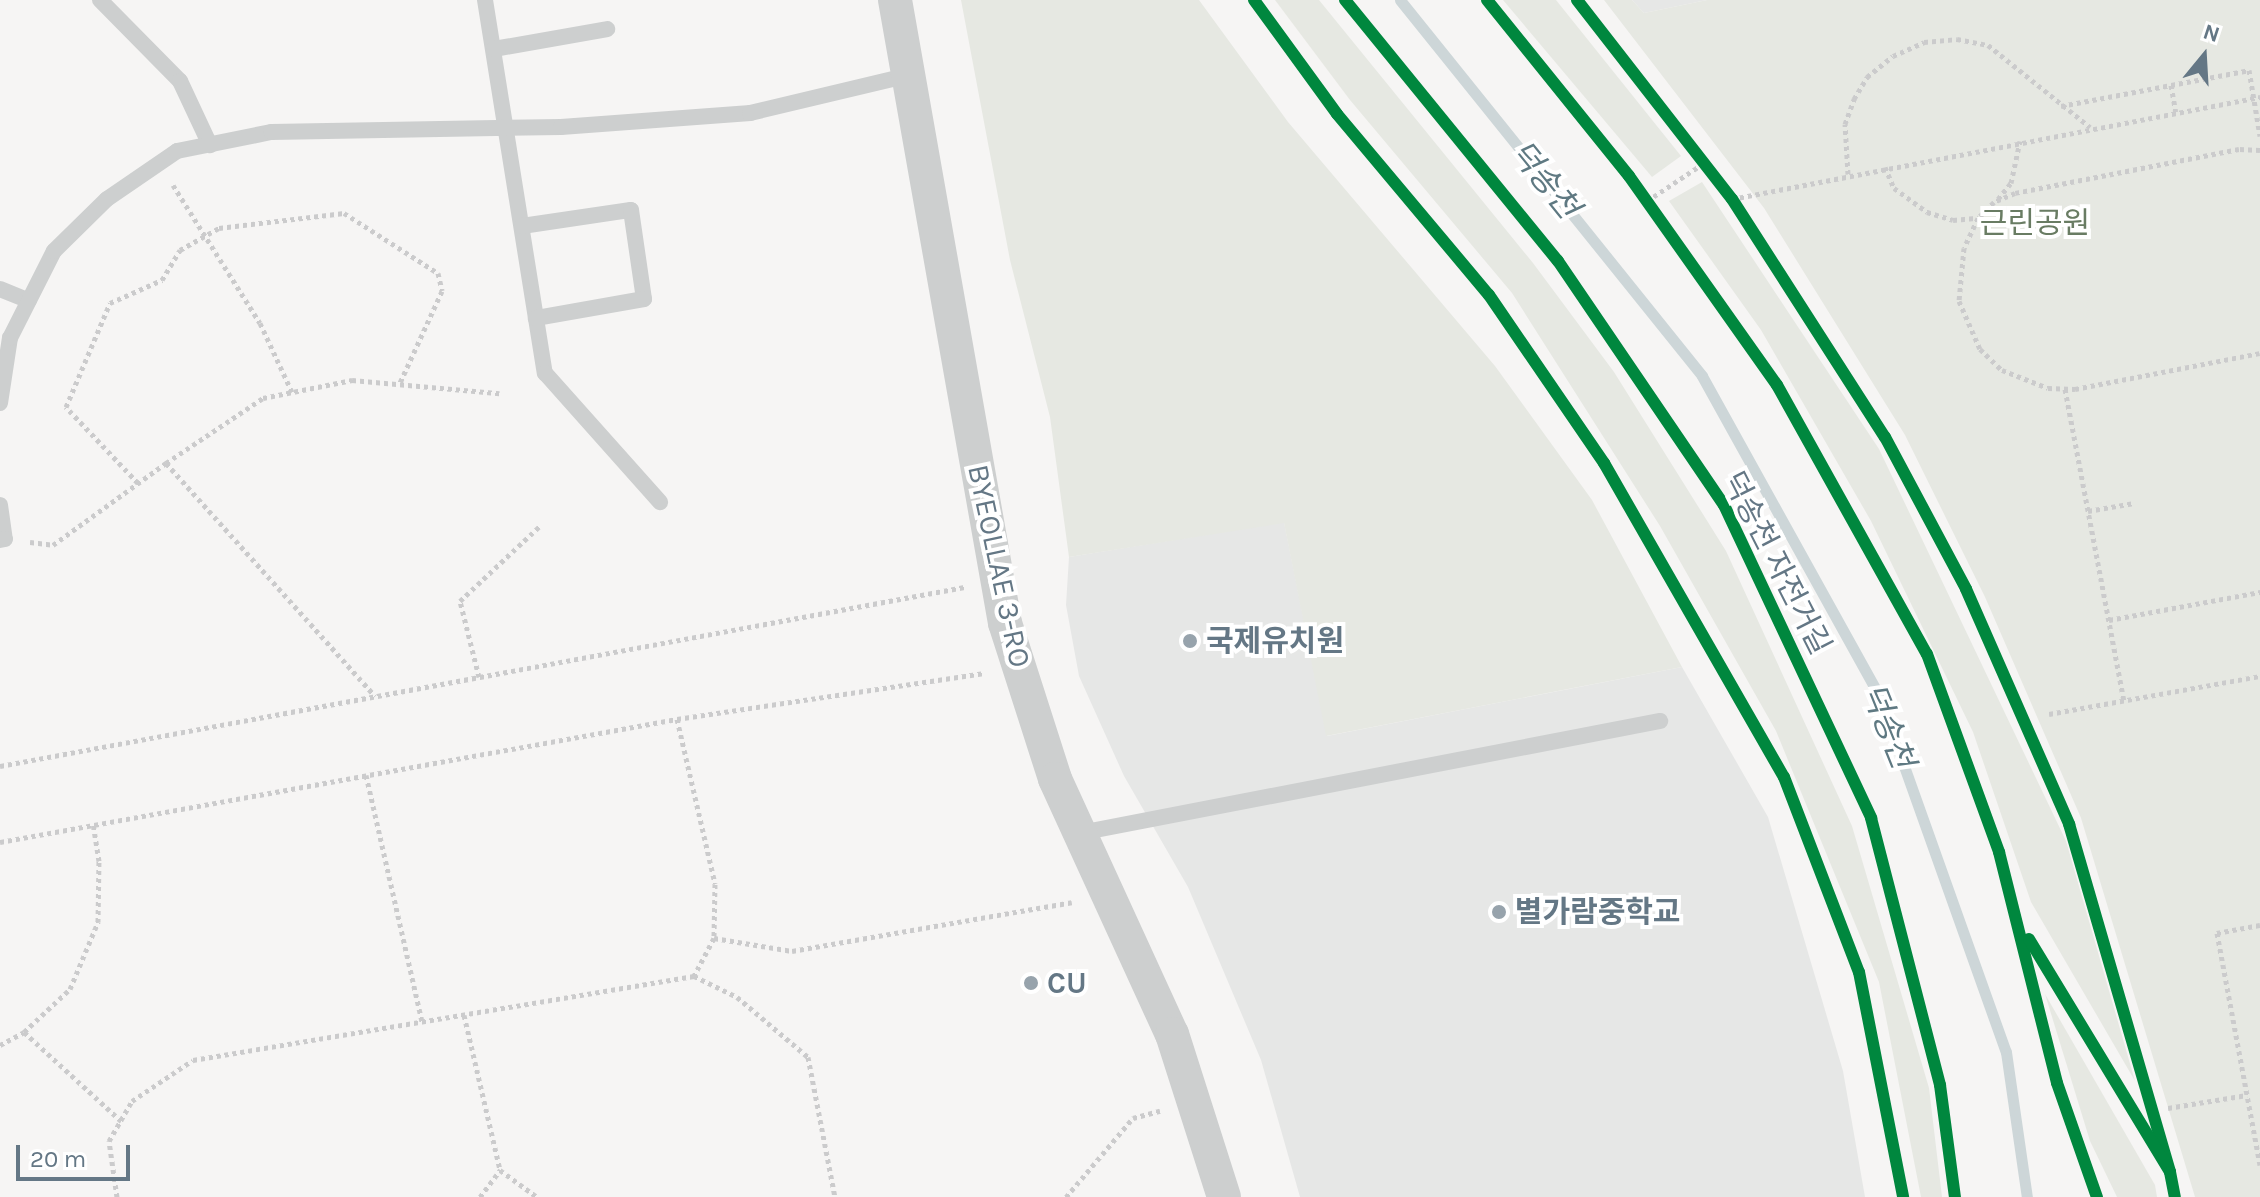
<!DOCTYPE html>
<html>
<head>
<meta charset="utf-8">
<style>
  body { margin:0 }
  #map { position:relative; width:2260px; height:1197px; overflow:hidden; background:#f6f5f4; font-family:Karla,"Noto Sans KR",sans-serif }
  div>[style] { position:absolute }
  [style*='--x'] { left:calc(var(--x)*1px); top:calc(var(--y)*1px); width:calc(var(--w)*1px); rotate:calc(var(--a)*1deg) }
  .built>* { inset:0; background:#e6e7e6 }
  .green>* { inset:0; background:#e6e8e2 }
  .stream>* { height:11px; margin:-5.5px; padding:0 5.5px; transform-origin:5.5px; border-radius:5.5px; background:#cdd6d8 }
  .path>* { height:5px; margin-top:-2.5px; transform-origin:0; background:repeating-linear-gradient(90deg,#cbcbcc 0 4px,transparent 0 8px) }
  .lane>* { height:16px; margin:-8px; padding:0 8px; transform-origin:8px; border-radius:8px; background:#cdcfcf }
  .street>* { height:34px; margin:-17px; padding:0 17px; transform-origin:17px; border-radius:17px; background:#cdcfcf }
  .cycleway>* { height:12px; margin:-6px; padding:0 6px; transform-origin:6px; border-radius:6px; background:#00873e }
  .dots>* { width:22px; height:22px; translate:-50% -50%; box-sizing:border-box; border:4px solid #fff; border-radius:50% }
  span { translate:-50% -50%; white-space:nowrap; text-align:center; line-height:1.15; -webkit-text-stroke:8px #fff; paint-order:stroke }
  .park-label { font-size:30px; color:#697c63 }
  .street-label { font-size:30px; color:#647785 }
  .poi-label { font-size:30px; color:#647785; font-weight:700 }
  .left { translate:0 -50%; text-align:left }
  .water-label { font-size:32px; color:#5f7982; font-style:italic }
  .north { position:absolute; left:2164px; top:16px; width:80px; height:80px; -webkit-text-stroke:6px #fff; paint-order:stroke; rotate:18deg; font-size:22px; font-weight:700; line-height:32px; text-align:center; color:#647785 }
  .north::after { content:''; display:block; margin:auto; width:28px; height:36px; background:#647785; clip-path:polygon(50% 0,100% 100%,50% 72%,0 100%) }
  .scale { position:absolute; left:16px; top:1145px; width:114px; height:36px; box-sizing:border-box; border:4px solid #647785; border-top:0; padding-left:10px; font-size:24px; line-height:28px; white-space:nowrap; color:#647785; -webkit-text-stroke:6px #fff; paint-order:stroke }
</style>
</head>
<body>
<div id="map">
  <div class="built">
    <i style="clip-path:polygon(1632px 0,1707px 0,1644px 13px)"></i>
    <i style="clip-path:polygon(1284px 522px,1327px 736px,1682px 667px,1768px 817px,1843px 1071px,1865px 1197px,1300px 1197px,1261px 1060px,1188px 887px,1124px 776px,1079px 676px,1066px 605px,1069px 557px)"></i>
  </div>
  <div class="green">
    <i style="clip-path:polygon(961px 0,1199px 0,1288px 122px,1495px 366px,1592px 500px,1682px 667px,1326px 736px,1284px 523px,1069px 557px,1050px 417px,1010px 260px)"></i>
    <i style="clip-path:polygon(1275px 0,1319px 0,1533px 263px,1614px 372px,1726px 551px,1852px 826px,1929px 1088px,1942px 1197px,1921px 1197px,1879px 982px,1776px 731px,1660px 526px,1512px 293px,1350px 100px)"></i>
    <i style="clip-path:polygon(1503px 0,1556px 0,1681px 156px,1652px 177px)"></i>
    <i style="clip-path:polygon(1604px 0,1632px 0,1644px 13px,1707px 0,2260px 0,2260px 1197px,2195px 1197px,2081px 818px,1985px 597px,1905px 435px,1764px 208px)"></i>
    <i style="clip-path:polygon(1702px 182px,1879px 449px,2066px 841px,2135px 1081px,2031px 902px,1973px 732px,1871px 521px,1761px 330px,1669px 201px)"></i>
    <i style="clip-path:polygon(2045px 994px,2155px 1185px,2157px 1197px,2117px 1197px,2090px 1141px)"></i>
  </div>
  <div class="stream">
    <i style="--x:1400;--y:0;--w:482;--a:51.2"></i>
    <i style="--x:1702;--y:376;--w:363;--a:61"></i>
    <i style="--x:1878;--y:693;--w:381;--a:70.4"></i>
    <i style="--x:2006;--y:1052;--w:147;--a:81.8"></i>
  </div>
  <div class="path">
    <i style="--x:2171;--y:85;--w:27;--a:80"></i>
    <i style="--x:2061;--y:106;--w:191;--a:-10.8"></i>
    <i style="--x:2249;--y:70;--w:67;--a:80.5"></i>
    <i style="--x:2260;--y:150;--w:21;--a:-177"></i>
    <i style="--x:2239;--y:149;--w:228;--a:168.9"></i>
    <i style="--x:2015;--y:193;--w:23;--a:157"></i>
    <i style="--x:1994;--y:202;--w:23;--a:135"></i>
    <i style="--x:1978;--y:218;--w:33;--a:115"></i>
    <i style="--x:1964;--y:248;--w:53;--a:95.4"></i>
    <i style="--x:1959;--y:301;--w:52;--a:66.4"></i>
    <i style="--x:1980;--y:349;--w:30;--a:44"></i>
    <i style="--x:2002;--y:370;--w:49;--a:21.4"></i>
    <i style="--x:2048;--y:388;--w:27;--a:2"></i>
    <i style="--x:2075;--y:389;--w:188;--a:-11"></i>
    <i style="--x:1885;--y:167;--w:23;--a:67"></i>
    <i style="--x:1894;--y:188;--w:41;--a:36"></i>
    <i style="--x:1927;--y:212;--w:27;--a:17"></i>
    <i style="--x:1953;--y:220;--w:25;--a:-5"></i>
    <i style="--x:1848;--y:174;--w:50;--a:-93.4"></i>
    <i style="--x:1845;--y:124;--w:27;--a:-70"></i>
    <i style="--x:1854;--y:99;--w:26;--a:-59"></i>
    <i style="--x:1867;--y:77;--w:33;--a:-39"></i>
    <i style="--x:1893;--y:56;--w:34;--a:-24"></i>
    <i style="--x:1924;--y:42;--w:33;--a:-5"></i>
    <i style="--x:1957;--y:39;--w:32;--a:11"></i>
    <i style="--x:1988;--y:45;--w:131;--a:38.8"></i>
    <i style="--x:173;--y:185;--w:163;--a:57.8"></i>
    <i style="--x:260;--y:323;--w:76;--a:65.1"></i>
    <i style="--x:1732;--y:199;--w:538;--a:-10.93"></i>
    <i style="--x:1998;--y:199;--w:21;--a:-51"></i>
    <i style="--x:2011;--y:183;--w:43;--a:-77.9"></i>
    <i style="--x:1647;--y:201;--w:69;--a:-33.7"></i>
    <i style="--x:2065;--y:389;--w:317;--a:79.3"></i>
    <i style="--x:166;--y:463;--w:117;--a:-33.8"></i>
    <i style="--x:263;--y:398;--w:91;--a:-11.4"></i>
    <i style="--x:352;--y:380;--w:148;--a:5.1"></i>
    <i style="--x:138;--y:483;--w:105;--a:-133.5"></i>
    <i style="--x:66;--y:407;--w:113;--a:-67.1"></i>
    <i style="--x:110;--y:303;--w:57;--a:-23.9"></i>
    <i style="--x:162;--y:280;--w:35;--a:-59"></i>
    <i style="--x:180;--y:250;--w:45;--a:-29.4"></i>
    <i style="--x:219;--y:228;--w:126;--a:-6.8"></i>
    <i style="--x:344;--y:213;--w:112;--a:32.6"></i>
    <i style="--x:438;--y:273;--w:18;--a:77"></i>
    <i style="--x:442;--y:291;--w:103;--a:114.6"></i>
    <i style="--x:2088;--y:511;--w:47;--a:-9.9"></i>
    <i style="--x:30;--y:542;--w:23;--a:7"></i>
    <i style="--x:53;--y:545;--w:140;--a:-36"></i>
    <i style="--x:166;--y:463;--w:313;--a:48.1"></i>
    <i style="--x:2109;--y:620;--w:154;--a:-10.5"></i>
    <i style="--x:479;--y:677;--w:78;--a:-104"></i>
    <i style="--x:460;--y:601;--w:111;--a:-43.2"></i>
    <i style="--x:2049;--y:714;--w:214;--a:-10.2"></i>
    <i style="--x:677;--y:719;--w:169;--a:77"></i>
    <i style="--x:715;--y:884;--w:54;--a:91.1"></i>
    <i style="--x:714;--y:938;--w:43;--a:117.8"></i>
    <i style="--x:0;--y:766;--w:981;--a:-10.51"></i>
    <i style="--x:366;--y:775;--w:253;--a:77.2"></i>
    <i style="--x:0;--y:842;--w:688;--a:-10.3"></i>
    <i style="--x:677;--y:719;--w:311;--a:-8.5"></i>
    <i style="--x:2260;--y:925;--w:44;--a:169.5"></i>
    <i style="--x:2217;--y:933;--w:236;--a:79.5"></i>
    <i style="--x:714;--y:938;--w:79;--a:9.5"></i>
    <i style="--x:792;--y:951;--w:284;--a:-9.9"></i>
    <i style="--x:464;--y:1015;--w:159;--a:76.9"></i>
    <i style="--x:24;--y:1032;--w:132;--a:42.5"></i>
    <i style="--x:0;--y:1045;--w:27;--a:-28"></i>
    <i style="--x:24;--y:1032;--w:63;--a:-43.1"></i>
    <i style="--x:70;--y:989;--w:73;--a:-67.3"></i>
    <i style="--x:98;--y:922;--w:61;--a:-89.1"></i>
    <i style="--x:99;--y:861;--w:36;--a:-99"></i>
    <i style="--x:2168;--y:1108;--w:80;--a:-9.3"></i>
    <i style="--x:117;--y:1197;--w:57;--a:-98.1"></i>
    <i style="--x:109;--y:1141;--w:46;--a:-60.1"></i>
    <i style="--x:132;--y:1101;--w:73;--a:-33.9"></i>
    <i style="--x:193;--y:1060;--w:508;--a:-9.52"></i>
    <i style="--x:694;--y:976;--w:48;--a:26"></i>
    <i style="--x:737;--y:997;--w:93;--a:40.2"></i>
    <i style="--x:808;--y:1057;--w:143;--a:79.1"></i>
    <i style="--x:480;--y:1197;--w:34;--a:-53"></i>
    <i style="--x:500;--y:1170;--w:46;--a:36.1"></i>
    <i style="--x:1066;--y:1197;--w:104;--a:-49.7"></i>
    <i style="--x:1133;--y:1118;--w:28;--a:-15"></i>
  </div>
  <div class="lane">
    <i style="--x:100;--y:0;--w:114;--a:45.4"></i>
    <i style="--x:180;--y:81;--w:71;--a:64.9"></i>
    <i style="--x:485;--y:0;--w:378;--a:80.9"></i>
    <i style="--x:545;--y:373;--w:173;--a:48.3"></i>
    <i style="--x:494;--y:49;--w:115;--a:-10"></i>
    <i style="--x:522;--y:226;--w:110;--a:-8.4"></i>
    <i style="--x:631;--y:210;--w:90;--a:81.7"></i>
    <i style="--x:644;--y:299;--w:110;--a:170"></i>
    <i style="--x:0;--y:289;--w:31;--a:22"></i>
    <i style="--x:0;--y:403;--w:66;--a:-81.3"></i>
    <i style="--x:10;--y:338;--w:97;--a:-63.2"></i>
    <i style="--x:54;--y:251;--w:74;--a:-44.5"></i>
    <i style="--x:107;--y:199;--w:85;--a:-34.4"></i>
    <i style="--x:177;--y:151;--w:96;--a:-11.4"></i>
    <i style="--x:271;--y:132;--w:290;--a:-1"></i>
    <i style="--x:561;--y:127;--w:190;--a:-4.2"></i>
    <i style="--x:750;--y:113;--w:163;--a:-13.4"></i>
    <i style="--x:0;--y:505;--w:34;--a:82"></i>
    <i style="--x:5;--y:539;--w:5;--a:169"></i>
    <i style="--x:1080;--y:833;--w:591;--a:-10.93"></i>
  </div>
  <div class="street">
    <i style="--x:895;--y:0;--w:633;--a:79.99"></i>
    <i style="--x:1005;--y:623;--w:164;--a:72.2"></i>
    <i style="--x:1055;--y:779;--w:281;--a:65.4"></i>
    <i style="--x:1172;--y:1034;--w:171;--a:72.3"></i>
  </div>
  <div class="cycleway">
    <i style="--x:1254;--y:0;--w:141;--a:53.9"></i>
    <i style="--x:1337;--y:114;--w:236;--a:50"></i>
    <i style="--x:1489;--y:295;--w:204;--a:55.6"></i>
    <i style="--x:1604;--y:463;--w:362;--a:60.2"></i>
    <i style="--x:1784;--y:777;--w:209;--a:69"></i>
    <i style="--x:1859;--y:972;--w:229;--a:78.9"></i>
    <i style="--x:1345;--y:0;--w:337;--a:50.8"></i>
    <i style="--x:1558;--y:261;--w:295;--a:55.8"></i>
    <i style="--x:1724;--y:505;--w:346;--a:64.8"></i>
    <i style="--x:1871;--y:818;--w:276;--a:75.5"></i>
    <i style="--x:1940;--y:1085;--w:113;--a:82.4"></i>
    <i style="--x:1487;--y:0;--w:226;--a:51.1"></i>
    <i style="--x:1629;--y:176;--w:256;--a:54.7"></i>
    <i style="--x:1777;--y:385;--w:308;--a:60.9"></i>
    <i style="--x:1927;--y:654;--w:211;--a:70"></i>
    <i style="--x:1999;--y:852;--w:238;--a:75.9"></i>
    <i style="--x:2057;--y:1083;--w:121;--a:70.7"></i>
    <i style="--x:1577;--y:0;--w:252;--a:52.1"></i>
    <i style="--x:1732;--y:199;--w:283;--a:57.3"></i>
    <i style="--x:1885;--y:437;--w:172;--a:61.9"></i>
    <i style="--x:1966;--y:589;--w:257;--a:66.3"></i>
    <i style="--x:2069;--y:824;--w:362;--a:73.8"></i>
    <i style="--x:2029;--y:939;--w:272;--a:58.8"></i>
    <i style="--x:2170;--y:1172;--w:25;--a:79"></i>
  </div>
  <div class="dots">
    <i style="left:1190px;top:641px;background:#97a3ac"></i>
    <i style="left:1499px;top:912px;background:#97a3ac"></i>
    <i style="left:1031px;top:983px;background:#97a3ac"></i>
  </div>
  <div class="park-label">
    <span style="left:2035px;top:223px">근린공원</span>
  </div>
  <div class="street-label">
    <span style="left:1777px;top:563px;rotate:63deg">덕송천 자전거길</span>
    <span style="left:999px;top:566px;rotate:78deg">BYEOLLAE 3-RO</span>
  </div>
  <div class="poi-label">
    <span class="left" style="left:1206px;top:641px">국제유치원</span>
    <span class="left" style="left:1515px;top:912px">별가람중학교</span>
    <span class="left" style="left:1047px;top:983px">CU</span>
  </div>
  <div class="water-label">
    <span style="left:1544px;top:180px;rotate:51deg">덕송천</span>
    <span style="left:1887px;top:726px;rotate:68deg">덕송천</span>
  </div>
  <div class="north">N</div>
  <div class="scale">20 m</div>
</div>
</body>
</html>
